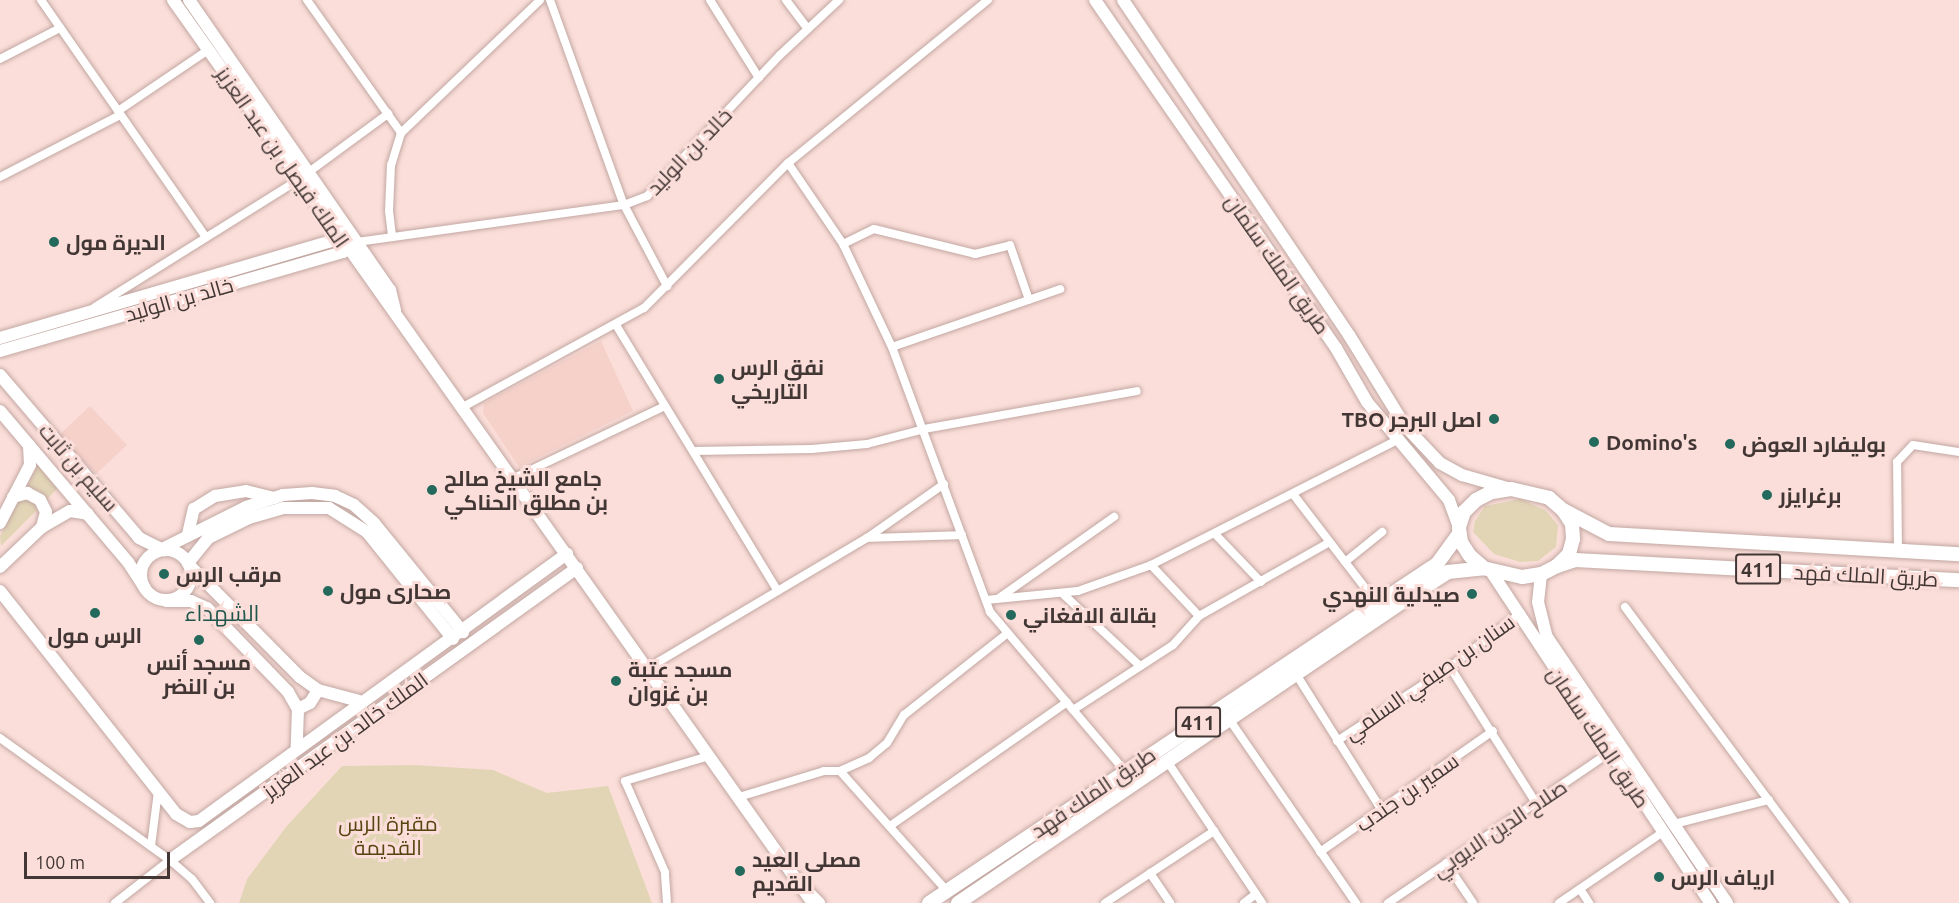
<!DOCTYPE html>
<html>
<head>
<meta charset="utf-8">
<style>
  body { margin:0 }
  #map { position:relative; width:1959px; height:903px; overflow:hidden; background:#fbded9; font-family:Ubuntu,Cairo,sans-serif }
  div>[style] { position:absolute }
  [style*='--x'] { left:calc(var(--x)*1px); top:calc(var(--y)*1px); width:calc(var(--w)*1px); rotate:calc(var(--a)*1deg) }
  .built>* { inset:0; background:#f5d1ca }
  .green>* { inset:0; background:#e2d5b6 }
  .roads { filter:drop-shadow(0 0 2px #c2a7a2) drop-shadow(0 0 2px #c2a7a2) }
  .street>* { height:8px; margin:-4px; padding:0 4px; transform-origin:4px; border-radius:4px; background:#fff }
  .secondary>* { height:12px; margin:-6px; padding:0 6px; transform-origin:6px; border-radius:6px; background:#fff }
  .secondary>.ring { margin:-6px; padding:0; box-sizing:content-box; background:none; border:12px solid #fff; border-radius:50% }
  .primary>* { height:14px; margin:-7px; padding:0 7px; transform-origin:7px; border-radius:7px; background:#fff }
  .dots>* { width:16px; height:16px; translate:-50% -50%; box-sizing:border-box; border:3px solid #fbded9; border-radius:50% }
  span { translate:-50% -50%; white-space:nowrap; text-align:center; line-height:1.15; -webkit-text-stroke:6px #fbded9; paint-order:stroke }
  .shield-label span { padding:2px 4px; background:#fbded9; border:2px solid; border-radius:4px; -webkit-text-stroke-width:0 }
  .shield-label { font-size:20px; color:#423735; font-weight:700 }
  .street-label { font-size:21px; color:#423735 }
  .poi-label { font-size:21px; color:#423735; font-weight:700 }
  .left { translate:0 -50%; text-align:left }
  .right { translate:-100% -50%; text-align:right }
  .park-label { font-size:21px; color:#574511 }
  .neighbourhood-label { font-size:22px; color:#20574d }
  .scale { position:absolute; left:24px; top:852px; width:146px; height:27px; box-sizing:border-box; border:3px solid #423735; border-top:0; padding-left:8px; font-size:18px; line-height:21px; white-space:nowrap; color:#423735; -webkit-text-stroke:4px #fbded9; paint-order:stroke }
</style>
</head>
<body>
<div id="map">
  <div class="built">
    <i style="clip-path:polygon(601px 341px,633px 411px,519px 467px,483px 413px,484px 403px)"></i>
    <i style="clip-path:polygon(90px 406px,127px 445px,96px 474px,59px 435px)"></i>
  </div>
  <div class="green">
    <i style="clip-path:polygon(39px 462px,59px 487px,43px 503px,40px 491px,27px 487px)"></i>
    <i style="clip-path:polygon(21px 496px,32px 498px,38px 509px,1px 546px,0 536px)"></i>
    <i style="clip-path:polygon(1520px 499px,1545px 510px,1558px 525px,1556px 547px,1538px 561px,1520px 562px,1494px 554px,1473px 532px,1475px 521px,1485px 506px)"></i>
    <i style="clip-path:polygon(415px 765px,493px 770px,547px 793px,608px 786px,652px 903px,239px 903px,247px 879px,286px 827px,342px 766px)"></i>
  </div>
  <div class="roads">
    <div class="street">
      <i style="--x:41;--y:0;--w:289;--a:55.2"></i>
      <i style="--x:307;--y:0;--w:163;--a:54.7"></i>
      <i style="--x:401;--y:133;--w:34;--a:107"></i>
      <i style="--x:391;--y:165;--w:46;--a:92.5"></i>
      <i style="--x:389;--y:211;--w:26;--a:83"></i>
      <i style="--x:550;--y:0;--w:218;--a:70.2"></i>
      <i style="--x:624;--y:205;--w:92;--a:62"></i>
      <i style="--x:710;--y:0;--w:92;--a:57.9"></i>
      <i style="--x:786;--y:0;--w:36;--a:53"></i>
      <i style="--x:0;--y:59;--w:68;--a:-27.3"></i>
      <i style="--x:118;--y:111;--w:109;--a:-34.1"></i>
      <i style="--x:401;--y:133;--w:192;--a:-43.7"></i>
      <i style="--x:788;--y:163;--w:98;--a:55.8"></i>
      <i style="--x:843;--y:244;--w:114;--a:64.6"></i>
      <i style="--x:892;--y:347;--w:283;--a:69.7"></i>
      <i style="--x:990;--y:612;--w:209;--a:49.7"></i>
      <i style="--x:0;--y:177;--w:135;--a:-27.3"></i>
      <i style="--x:357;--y:242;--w:270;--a:-7.9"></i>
      <i style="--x:624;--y:205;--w:25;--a:-21"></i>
      <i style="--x:647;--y:196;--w:194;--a:-46.7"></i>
      <i style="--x:780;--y:55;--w:81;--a:-43"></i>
      <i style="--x:843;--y:244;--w:34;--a:-26"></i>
      <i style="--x:874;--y:229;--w:104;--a:13.9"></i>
      <i style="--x:975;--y:254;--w:36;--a:-14"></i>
      <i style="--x:1010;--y:245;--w:58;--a:70.9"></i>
      <i style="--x:95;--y:307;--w:239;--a:-32"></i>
      <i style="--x:298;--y:180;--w:112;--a:-36.3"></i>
      <i style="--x:616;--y:325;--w:311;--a:58.7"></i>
      <i style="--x:892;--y:347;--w:178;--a:-19"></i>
      <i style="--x:463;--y:407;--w:206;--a:-28.7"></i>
      <i style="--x:644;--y:308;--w:204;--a:-45.2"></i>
      <i style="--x:788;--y:163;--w:258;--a:-39.2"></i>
      <i style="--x:693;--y:451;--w:119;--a:-1"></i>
      <i style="--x:812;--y:449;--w:55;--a:-5.2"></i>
      <i style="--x:867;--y:444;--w:59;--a:-14.7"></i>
      <i style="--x:924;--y:429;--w:216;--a:-10.1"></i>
      <i style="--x:514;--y:478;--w:167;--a:-25.5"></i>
      <i style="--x:1293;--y:494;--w:136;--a:52.5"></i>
      <i style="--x:1216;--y:535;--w:65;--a:46.2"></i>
      <i style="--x:867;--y:538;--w:94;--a:-35"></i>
      <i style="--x:1898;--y:551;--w:89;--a:-90.6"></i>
      <i style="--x:1897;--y:462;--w:23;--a:-47"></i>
      <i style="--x:1913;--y:445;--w:47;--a:8.7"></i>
      <i style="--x:1345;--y:562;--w:48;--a:-39"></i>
      <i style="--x:1151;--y:565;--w:70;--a:46.7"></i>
      <i style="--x:1062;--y:593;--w:107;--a:43.1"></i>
      <i style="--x:999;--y:598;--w:141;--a:-35.2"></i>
      <i style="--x:986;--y:600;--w:92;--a:-5.6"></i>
      <i style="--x:1078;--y:591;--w:77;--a:-19.6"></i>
      <i style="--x:1151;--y:565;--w:276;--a:-26.9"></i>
      <i style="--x:1625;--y:607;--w:369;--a:53.4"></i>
      <i style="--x:1450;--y:667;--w:161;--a:57.7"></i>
      <i style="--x:648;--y:668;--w:255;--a:-30.7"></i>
      <i style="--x:867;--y:538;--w:95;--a:-1.8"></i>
      <i style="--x:1296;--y:674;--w:160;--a:57.8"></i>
      <i style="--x:1073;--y:710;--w:119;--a:-33"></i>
      <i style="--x:1173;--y:645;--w:39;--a:-48"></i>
      <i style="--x:1199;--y:616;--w:150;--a:-29.5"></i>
      <i style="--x:1229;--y:719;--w:224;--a:55.4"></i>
      <i style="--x:0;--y:738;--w:209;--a:35.7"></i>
      <i style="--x:170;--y:860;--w:29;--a:41"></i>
      <i style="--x:192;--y:879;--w:30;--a:53"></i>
      <i style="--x:1337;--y:741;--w:135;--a:-33.2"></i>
      <i style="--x:1450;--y:667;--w:89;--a:-37.3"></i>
      <i style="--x:1167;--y:761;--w:171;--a:56.2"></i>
      <i style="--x:840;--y:771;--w:161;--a:48.3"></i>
      <i style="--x:739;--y:797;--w:89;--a:-17"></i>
      <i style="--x:824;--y:771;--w:16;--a:0"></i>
      <i style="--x:840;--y:771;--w:32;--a:-24"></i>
      <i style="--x:869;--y:758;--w:23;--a:-40"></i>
      <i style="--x:887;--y:743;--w:33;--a:-59"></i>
      <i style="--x:904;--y:715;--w:132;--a:-38.3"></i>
      <i style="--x:1674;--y:824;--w:98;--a:-14.2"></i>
      <i style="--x:890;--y:826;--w:216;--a:-35"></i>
      <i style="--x:151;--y:846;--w:55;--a:-82.7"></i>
      <i style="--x:1320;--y:852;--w:211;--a:-35"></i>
      <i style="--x:1446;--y:863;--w:48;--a:56"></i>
      <i style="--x:1150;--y:873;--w:36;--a:56"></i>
      <i style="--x:1580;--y:889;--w:17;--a:57"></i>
      <i style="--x:115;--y:903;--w:70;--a:-38"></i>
      <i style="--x:667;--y:903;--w:31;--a:-94"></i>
      <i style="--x:665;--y:872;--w:99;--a:-113.7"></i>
      <i style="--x:625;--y:781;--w:88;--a:-16.6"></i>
      <i style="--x:1105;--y:903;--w:131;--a:-33.4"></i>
      <i style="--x:1244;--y:903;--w:15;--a:-37"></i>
      <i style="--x:1388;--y:903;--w:268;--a:-34.2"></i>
      <i style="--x:1559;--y:903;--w:126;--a:-34.3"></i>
    </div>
    <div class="secondary">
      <i style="--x:173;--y:0;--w:1081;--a:54.68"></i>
      <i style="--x:189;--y:0;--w:353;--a:55.3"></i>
      <i style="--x:390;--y:290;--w:21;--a:76"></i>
      <i style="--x:1095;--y:0;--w:423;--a:55.3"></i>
      <i style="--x:1336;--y:348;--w:62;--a:60.1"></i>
      <i style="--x:1367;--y:402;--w:128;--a:50.1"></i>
      <i style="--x:1449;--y:500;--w:29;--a:70"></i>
      <i style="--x:1123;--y:0;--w:404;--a:56"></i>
      <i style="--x:1349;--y:335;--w:107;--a:58.4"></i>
      <i style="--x:1405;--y:426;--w:51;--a:46.6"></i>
      <i style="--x:1440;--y:463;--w:25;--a:29"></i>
      <i style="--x:1462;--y:475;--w:47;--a:16.1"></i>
      <i style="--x:0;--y:338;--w:350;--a:-16.3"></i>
      <i style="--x:336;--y:240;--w:10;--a:6"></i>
      <i style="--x:0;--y:351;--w:357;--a:-16.1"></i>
      <i style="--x:343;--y:252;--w:11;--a:-38"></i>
      <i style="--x:0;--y:375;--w:214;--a:49.5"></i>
      <i style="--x:139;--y:538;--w:28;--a:26"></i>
      <i style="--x:0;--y:411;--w:198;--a:49.7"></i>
      <i style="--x:128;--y:562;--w:31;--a:57"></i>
      <i style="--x:13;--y:497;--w:15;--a:-16"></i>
      <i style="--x:27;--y:493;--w:15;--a:28"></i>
      <i style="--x:40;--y:500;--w:13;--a:63"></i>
      <i style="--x:46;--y:512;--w:16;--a:105"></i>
      <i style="--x:0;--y:523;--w:65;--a:-62.7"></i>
      <i style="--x:30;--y:465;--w:20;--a:-93"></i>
      <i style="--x:188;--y:534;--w:26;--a:-77"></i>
      <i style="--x:194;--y:509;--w:25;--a:-32"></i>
      <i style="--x:215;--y:496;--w:31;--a:-9"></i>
      <i style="--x:246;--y:491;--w:29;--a:14"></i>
      <i class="ring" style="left:141px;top:550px;width:38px;height:38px"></i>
      <i style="--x:156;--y:552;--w:101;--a:-26.6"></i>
      <i style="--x:246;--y:507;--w:39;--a:-18"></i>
      <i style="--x:283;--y:495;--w:29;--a:-4"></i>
      <i style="--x:312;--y:493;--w:23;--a:7"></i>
      <i style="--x:335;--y:496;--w:21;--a:25"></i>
      <i style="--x:354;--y:505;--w:27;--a:42"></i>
      <i style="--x:374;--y:523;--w:141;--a:50.8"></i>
      <i style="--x:188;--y:563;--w:32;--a:-51"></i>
      <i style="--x:208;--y:538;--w:46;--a:-26"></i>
      <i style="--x:249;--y:518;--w:35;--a:-16"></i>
      <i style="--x:283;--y:508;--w:46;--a:0"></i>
      <i style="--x:329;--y:508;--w:45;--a:32.3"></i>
      <i style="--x:367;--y:532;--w:137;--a:51.2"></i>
      <i style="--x:189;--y:565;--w:158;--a:45.3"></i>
      <i style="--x:300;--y:677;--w:22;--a:36"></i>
      <i style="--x:318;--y:690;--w:42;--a:15"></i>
      <i style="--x:0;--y:567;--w:58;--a:-43.6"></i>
      <i style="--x:42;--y:527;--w:32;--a:-30"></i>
      <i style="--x:70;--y:511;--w:18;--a:9"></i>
      <i style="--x:1490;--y:570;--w:399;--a:56.5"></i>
      <i style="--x:1541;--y:574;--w:28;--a:96"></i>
      <i style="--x:1538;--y:602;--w:36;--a:76"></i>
      <i style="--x:1547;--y:637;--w:321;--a:55.9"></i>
      <i style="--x:0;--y:591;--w:284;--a:51.7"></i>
      <i style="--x:176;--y:814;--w:16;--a:30"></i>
      <i style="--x:190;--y:822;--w:9;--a:-6"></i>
      <i style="--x:199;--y:821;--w:455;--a:-36"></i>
      <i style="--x:166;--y:601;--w:25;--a:0"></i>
      <i style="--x:191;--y:601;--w:17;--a:24"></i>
      <i style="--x:207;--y:608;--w:117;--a:46"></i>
      <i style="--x:288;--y:692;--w:20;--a:60"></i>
      <i style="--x:298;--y:709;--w:38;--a:92"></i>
      <i style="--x:298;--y:709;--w:13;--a:-27"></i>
      <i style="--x:310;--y:703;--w:15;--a:-58"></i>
      <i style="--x:170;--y:860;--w:501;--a:-35.66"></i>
      <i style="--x:813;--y:903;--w:26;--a:-126"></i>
      <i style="--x:798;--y:882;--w:30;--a:45"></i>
    </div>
    <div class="primary">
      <i style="--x:1511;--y:489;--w:39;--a:13"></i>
      <i style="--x:1549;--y:498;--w:18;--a:41"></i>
      <i style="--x:1563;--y:510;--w:17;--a:57"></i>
      <i style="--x:1572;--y:524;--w:15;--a:86"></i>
      <i style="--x:1573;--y:539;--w:16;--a:105"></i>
      <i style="--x:1569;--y:554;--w:17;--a:135"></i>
      <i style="--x:1557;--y:566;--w:18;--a:153"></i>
      <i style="--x:1541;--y:574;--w:19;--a:171"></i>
      <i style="--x:1522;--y:577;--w:39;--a:-167"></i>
      <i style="--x:1484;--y:568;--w:18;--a:-139"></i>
      <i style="--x:1470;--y:556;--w:17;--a:-123"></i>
      <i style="--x:1461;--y:542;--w:15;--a:-98"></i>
      <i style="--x:1459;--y:527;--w:16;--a:-72"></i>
      <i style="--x:1464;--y:512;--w:17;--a:-45"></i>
      <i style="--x:1476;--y:500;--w:18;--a:-27"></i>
      <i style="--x:1492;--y:492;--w:19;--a:-9"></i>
      <i style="--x:1563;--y:510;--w:52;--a:27.6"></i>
      <i style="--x:1609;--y:534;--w:351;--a:3.3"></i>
      <i style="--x:1557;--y:566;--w:19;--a:-18"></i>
      <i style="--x:1575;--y:560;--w:385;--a:3"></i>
      <i style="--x:929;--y:903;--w:611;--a:-33.72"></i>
      <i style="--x:1437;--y:564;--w:37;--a:-54"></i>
      <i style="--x:958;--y:903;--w:544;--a:-34.13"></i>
      <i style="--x:1408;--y:598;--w:48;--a:-33"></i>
      <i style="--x:1448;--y:572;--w:36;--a:-6"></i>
    </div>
  </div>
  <div class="dots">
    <i style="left:54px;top:242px;background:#23695c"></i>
    <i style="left:719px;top:379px;background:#23695c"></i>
    <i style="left:1494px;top:419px;background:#23695c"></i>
    <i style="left:1594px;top:442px;background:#23695c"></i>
    <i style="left:1730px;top:444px;background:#23695c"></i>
    <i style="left:432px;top:490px;background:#23695c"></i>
    <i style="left:1767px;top:495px;background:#23695c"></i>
    <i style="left:164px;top:574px;background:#23695c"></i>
    <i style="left:328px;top:591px;background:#23695c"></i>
    <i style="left:1472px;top:594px;background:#23695c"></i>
    <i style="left:95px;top:613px;background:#23695c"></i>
    <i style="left:1011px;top:615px;background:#23695c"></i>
    <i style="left:199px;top:640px;background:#23695c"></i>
    <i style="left:616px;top:681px;background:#23695c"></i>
    <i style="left:740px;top:871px;background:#23695c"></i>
    <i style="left:1659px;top:877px;background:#23695c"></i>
  </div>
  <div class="shield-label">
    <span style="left:1758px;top:569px">411</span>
    <span style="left:1198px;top:722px">411</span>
  </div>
  <div class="street-label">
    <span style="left:689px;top:151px;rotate:-46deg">خالد بن الوليد</span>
    <span style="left:283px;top:157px;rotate:55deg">الملك فيصل بن عبد العزيز</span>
    <span style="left:1278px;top:264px;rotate:55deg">طريق الملك سلمان</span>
    <span style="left:179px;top:299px;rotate:-16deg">خالد بن الوليد</span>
    <span style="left:79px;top:467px;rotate:49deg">سليم بن ثابت</span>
    <span style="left:1866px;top:575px;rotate:3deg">طريق الملك فهد</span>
    <span style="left:1429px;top:677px;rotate:-35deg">سنان بن صيفي السلمي</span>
    <span style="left:345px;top:735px;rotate:-36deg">الملك خالد بن عبد العزيز</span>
    <span style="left:1599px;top:737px;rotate:56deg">طريق الملك سلمان</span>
    <span style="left:1093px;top:792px;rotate:-34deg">طريق الملك فهد</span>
    <span style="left:1407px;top:792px;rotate:-35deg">سمير بن جندب</span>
    <span style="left:1499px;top:828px;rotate:-34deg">صلاح الدين الايوبي</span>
  </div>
  <div class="poi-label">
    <span class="left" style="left:66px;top:242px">الديرة مول</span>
    <span class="left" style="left:731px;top:379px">نفق الرس<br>التاريخي</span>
    <span class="right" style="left:1482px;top:419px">TBO اصل البرجر</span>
    <span class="left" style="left:1606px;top:442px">Domino's</span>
    <span class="left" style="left:1742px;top:444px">بوليفارد العوض</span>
    <span class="left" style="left:444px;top:490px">جامع الشيخ صالح<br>بن مطلق الحناكي</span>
    <span class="left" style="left:1779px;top:495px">برغرايزر</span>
    <span class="left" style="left:176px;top:574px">مرقب الرس</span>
    <span class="left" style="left:340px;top:591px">صحارى مول</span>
    <span class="right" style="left:1460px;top:594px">صيدلية النهدي</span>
    <span class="left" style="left:1023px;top:615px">بقالة الافغاني</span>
    <span style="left:95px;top:635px">الرس مول</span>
    <span style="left:199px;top:674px">مسجد أنس<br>بن النضر</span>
    <span class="left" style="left:628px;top:681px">مسجد عتبة<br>بن غزوان</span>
    <span class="left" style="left:752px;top:871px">مصلى العيد<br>القديم</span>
    <span class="left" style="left:1671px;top:877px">ارياف الرس</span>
  </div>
  <div class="park-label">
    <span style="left:388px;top:835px">مقبرة الرس<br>القديمة</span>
  </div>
  <div class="neighbourhood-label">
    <span style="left:222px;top:613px">الشهداء</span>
  </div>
  <div class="scale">100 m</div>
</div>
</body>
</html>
